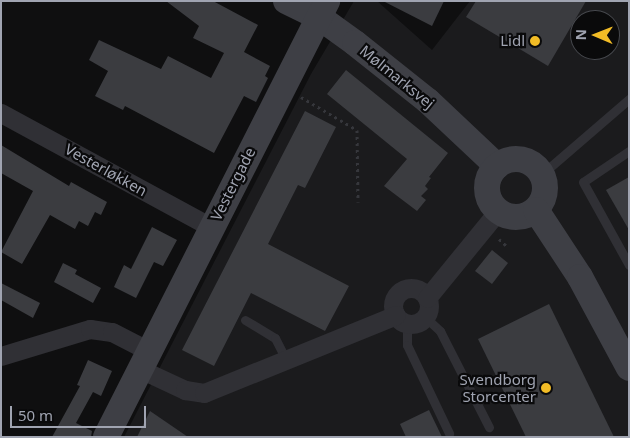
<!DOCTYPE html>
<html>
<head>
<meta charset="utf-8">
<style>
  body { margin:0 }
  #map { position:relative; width:630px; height:438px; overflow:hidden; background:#0f0f10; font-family:"Noto Sans",sans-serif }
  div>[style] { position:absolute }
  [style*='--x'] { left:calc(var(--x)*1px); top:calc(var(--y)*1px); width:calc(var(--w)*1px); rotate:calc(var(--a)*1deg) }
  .built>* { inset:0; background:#1b1b1d }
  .building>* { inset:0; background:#3b3c40 }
  .path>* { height:3px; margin-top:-1.5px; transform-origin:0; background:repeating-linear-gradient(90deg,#36373c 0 2.5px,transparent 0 6.5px) }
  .lane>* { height:9px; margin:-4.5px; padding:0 4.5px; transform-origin:4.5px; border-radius:4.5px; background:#303035 }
  .street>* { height:19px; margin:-9.5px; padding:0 9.5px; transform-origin:9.5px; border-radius:9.5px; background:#303035 }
  .street>.ring { margin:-9.5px; padding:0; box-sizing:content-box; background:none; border:19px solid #303035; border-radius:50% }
  .secondary>* { height:26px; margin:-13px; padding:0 13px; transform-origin:13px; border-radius:13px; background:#3e3f45 }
  .secondary>.ring { margin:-13px; padding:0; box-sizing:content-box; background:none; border:26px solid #3e3f45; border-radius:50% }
  .dots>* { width:14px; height:14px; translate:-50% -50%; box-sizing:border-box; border:2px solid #0a0a0b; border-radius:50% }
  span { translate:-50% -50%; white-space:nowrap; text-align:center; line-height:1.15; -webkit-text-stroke:4.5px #0a0a0b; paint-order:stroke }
  .poi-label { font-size:15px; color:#a0a4b1 }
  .right { translate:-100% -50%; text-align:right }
  .street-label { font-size:15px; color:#a0a4b1 }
  .frame { position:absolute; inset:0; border:2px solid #a0a4b1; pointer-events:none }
  .north { position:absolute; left:570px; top:10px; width:50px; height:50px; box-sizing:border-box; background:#0a0a0b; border:1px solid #46484d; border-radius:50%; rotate:271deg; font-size:14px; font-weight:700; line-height:20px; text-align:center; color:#a0a4b1 }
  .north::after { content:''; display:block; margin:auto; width:18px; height:22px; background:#f2bc26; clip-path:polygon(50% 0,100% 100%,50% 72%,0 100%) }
  .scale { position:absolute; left:10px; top:406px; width:136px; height:22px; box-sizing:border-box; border:2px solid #a0a4b1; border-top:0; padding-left:6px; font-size:15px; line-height:18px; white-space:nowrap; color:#a0a4b1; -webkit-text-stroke:4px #0a0a0b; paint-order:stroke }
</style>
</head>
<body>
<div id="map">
  <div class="built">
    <i style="clip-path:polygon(evenodd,354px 1px,377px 1px,432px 50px,470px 1px,629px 1px,629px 437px,124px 437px,311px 74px,354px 1px,580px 20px,610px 20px,610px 50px,580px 50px,580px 20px)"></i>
  </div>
  <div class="building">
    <i style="clip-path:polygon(166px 1px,213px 1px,258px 25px,244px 52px,270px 66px,265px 76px,268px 78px,256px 102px,244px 96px,214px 153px,125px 106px,123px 110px,95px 96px,108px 71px,89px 60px,99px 40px,161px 69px,168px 56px,211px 78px,224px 53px,193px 38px,199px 26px)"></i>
    <i style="clip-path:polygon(383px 1px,444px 1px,432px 26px)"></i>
    <i style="clip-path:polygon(476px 1px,586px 1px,548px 66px,466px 17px)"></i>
    <i style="clip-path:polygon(346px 70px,448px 153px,429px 177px,431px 178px,425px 186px,428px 189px,421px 196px,426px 200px,417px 211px,384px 186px,407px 159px,327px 94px)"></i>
    <i style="clip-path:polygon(305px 111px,336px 127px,305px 188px,298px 185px,268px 244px,349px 286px,325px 331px,251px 293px,214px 366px,182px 350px)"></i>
    <i style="clip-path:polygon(1px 145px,69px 186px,71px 182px,107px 202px,101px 215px,95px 212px,88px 226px,79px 221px,75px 229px,50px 215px,22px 264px,1px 252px,33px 191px,1px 173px)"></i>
    <i style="clip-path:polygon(629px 177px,629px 230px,606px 190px)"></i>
    <i style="clip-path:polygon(152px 227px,177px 240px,163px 266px,154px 262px,136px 298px,114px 287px,124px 265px,131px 269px)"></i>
    <i style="clip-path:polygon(492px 250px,508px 263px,492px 284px,475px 271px)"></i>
    <i style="clip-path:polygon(63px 263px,77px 270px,75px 274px,101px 288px,93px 303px,54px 282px)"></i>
    <i style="clip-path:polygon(1px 283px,40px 303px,33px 318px,1px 300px)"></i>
    <i style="clip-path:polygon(549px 304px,614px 437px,526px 437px,478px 339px)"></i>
    <i style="clip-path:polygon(88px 360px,112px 371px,101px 396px,93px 392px,76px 423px,92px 431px,91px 437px,52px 437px,80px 386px,77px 385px)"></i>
    <i style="clip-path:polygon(429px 410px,442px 437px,406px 437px,400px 424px)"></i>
    <i style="clip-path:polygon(150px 411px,188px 437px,137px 437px)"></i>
  </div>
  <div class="path">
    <i style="--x:301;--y:97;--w:65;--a:30.5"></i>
    <i style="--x:357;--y:130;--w:72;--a:89.2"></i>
    <i style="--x:499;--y:239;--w:12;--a:42"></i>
  </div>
  <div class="lane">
    <i style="--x:629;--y:151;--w:55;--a:146"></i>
    <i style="--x:583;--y:182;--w:95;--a:61"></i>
    <i style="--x:542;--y:174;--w:115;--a:-40.8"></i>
    <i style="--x:425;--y:317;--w:21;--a:43"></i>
    <i style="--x:440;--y:331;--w:108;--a:63"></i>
    <i style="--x:245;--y:320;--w:35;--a:31"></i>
    <i style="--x:275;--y:338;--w:25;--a:63"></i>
    <i style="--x:407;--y:323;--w:22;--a:90"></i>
    <i style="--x:407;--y:345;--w:98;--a:64.5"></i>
  </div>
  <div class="street">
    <i style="--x:1;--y:113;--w:239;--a:28.5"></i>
    <i class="ring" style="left:393px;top:288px;width:17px;height:17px"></i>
    <i style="--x:427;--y:298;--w:112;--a:-50.8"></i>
    <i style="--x:1;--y:356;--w:93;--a:-16.9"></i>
    <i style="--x:90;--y:329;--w:22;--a:8"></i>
    <i style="--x:112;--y:332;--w:42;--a:27.2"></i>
    <i style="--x:140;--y:369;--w:50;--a:25"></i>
    <i style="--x:185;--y:390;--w:19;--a:9"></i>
    <i style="--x:204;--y:393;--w:207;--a:-22.1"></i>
  </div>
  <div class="secondary">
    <i style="--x:286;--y:1;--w:37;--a:26"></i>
    <i style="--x:319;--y:17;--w:44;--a:35.8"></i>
    <i style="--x:355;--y:43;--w:93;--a:38.5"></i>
    <i style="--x:428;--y:101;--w:95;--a:43.3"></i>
    <i class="ring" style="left:487px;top:159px;width:32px;height:32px"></i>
    <i style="--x:536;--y:210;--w:80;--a:56.7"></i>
    <i style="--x:580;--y:277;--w:103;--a:61.7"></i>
    <i style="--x:106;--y:437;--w:489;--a:-63.1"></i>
  </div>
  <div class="dots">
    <i style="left:535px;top:41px;background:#f2bc26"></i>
    <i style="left:546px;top:388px;background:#f2bc26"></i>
  </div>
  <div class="poi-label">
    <span class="right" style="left:525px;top:41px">Lidl</span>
    <span class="right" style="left:536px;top:388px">Svendborg<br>Storcenter</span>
  </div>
  <div class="street-label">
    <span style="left:397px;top:77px;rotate:39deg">Mølmarksvej</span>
    <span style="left:106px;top:170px;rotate:29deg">Vesterløkken</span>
    <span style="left:233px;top:184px;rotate:-63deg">Vestergade</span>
  </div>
  <div class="frame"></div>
  <div class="north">N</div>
  <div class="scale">50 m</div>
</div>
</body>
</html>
